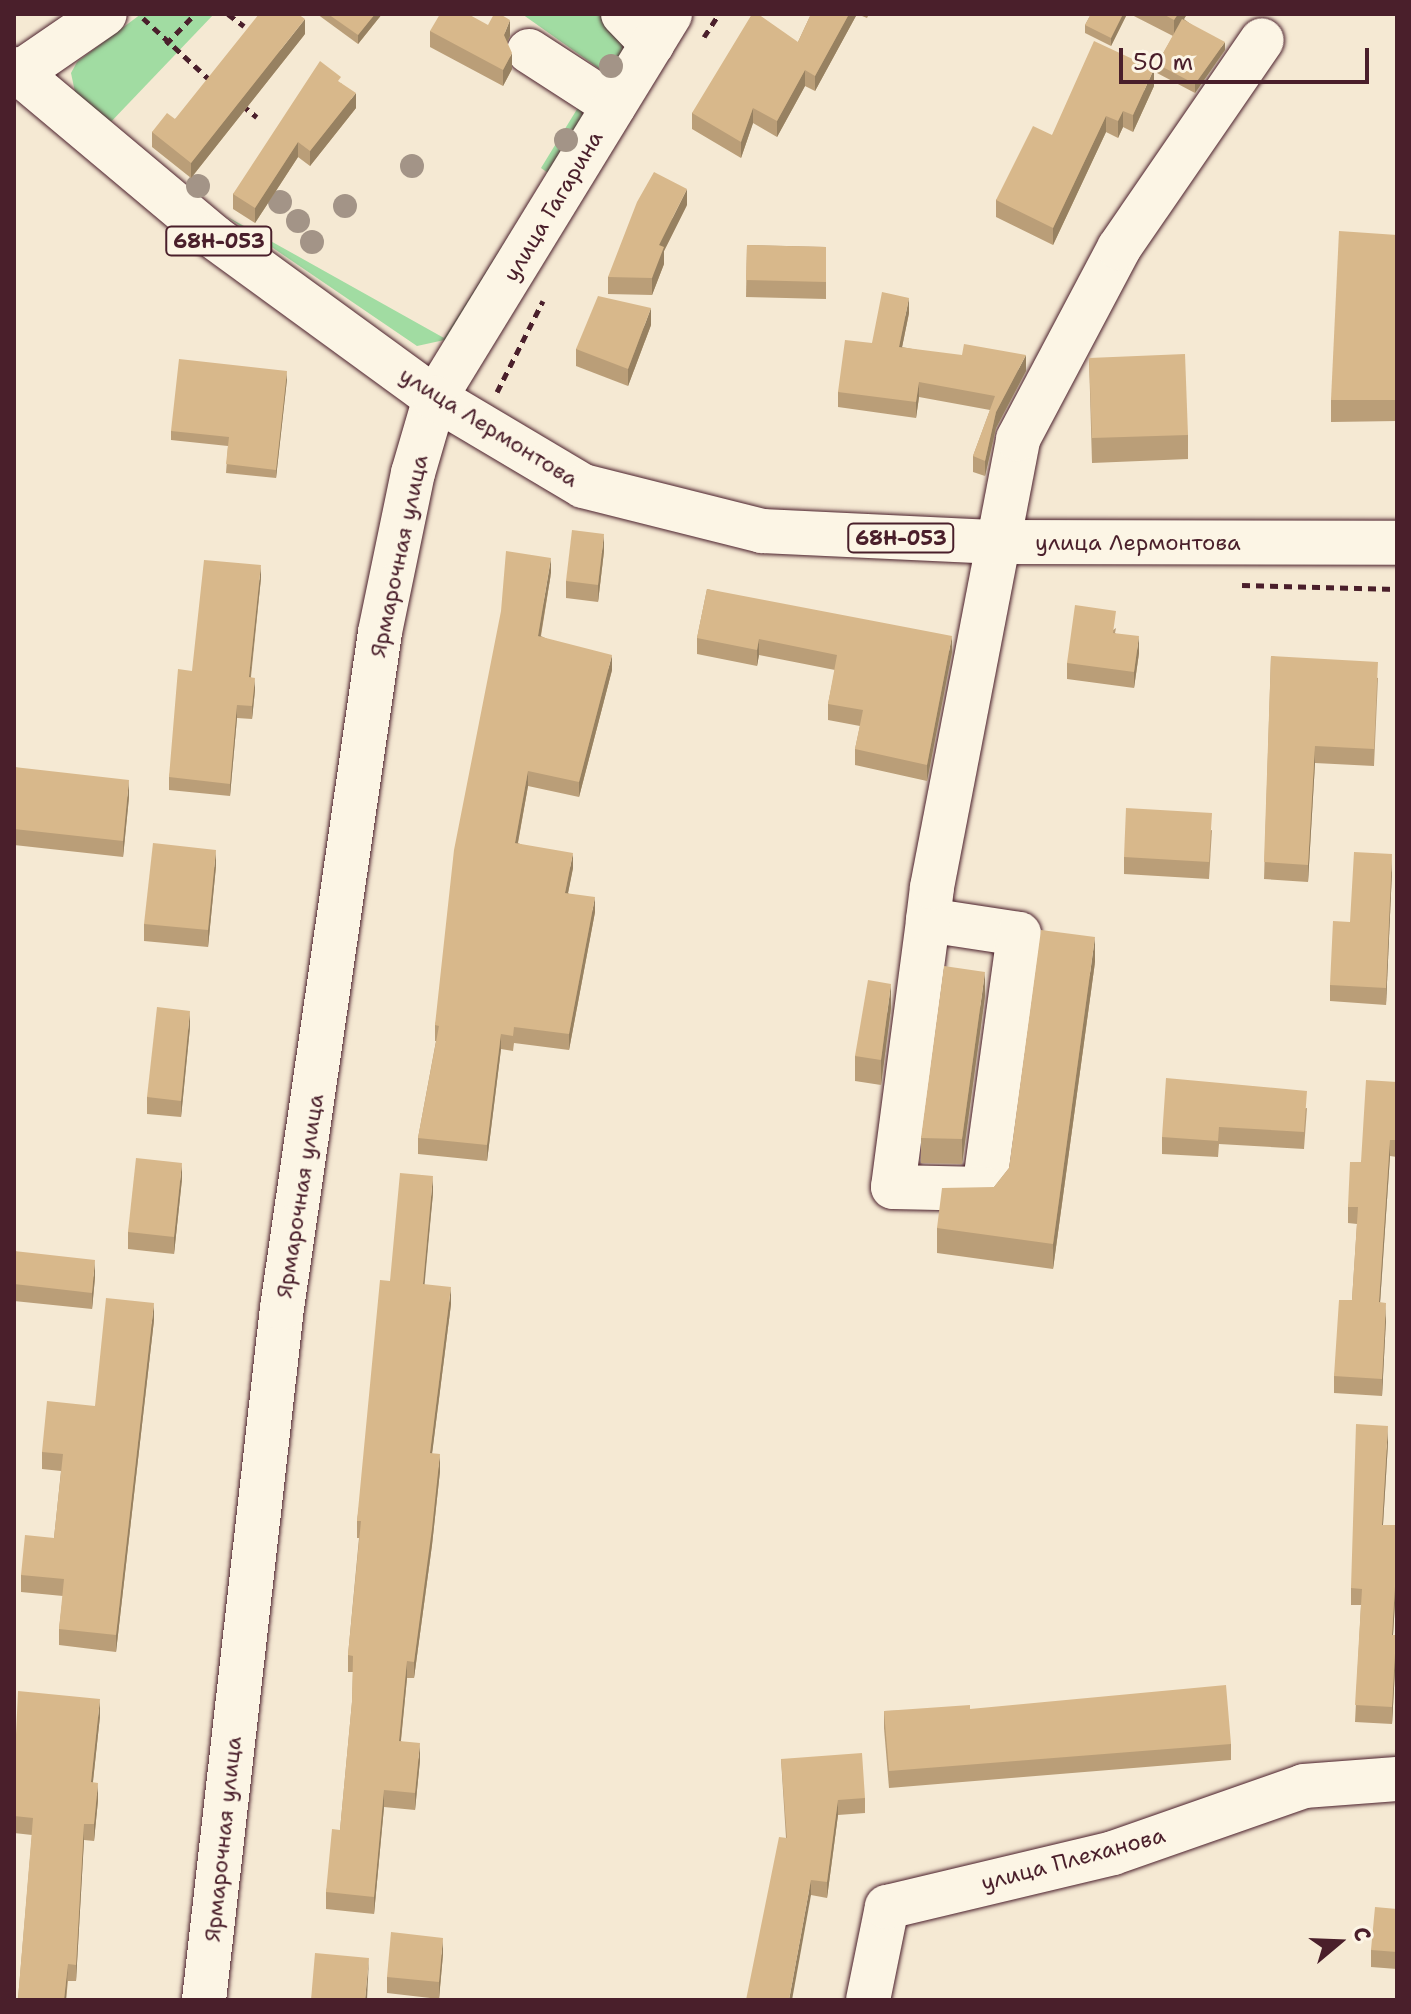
<!DOCTYPE html>
<html>
<head>
<meta charset="utf-8">
<style>
  body { margin:0 }
  #map { position:relative; width:1411px; height:2014px; overflow:hidden; background:#f5e9d3; font-family:"Shantell Sans",sans-serif }
  div>[style] { position:absolute }
  [style*='--x'] { left:calc(var(--x)*1px); top:calc(var(--y)*1px); width:calc(var(--w)*1px); rotate:calc(var(--a)*1deg) }
  .green>* { inset:0; background:#a1dca2 }
  .path>* { height:5px; margin-top:-2.5px; transform-origin:0; background:repeating-linear-gradient(90deg,#4a1f2b 0 8px,transparent 0 14px) }
  .roads { filter:drop-shadow(0 0 2px #4a1f2b) drop-shadow(0 0 2px #4a1f2b) }
  .minor>* { height:44px; margin:-22px; padding:0 22px; transform-origin:22px; border-radius:22px; background:#fcf5e5 }
  .major>* { height:44px; margin:-22px; padding:0 22px; transform-origin:22px; border-radius:22px; background:#fcf5e5 }
  .trees>* { width:24px; height:24px; margin:-12px; border-radius:50%; background:#a39487 }
  .wall>* { inset:0; background:#ba9e78 }
  .shaded-wall>* { inset:0; background:#978161 }
  .building>* { inset:0; background:#d8b88b }
  span { translate:-50% -50%; white-space:nowrap; text-align:center; line-height:1.15; -webkit-text-stroke:7px #fcf5e5; paint-order:stroke }
  .shield-label span { padding:2px 6px; background:#fcf5e5; border:2px solid; border-radius:6px; -webkit-text-stroke-width:0 }
  .shield-label { font-size:20px; color:#4a1f2b; font-weight:700 }
  .street-label { font-size:22px; color:#4a1f2b }
  .frame { position:absolute; inset:0; border:16px solid #4a1f2b; pointer-events:none }
  .north { position:absolute; left:1299px; top:1902px; width:80px; height:80px; -webkit-text-stroke:6px #fcf5e5; paint-order:stroke; rotate:71deg; font-size:22px; font-weight:700; line-height:32px; text-align:center; color:#4a1f2b }
  .north::after { content:''; display:block; margin:auto; width:28px; height:36px; background:#4a1f2b; clip-path:polygon(50% 0,100% 100%,50% 72%,0 100%) }
  .scale { position:absolute; left:1119px; top:48px; width:250px; height:36px; box-sizing:border-box; border:4px solid #4a1f2b; border-top:0; padding-left:10px; font-size:24px; line-height:28px; white-space:nowrap; color:#4a1f2b; -webkit-text-stroke:6px #fcf5e5; paint-order:stroke }
</style>
</head>
<body>
<div id="map">
  <div class="green">
    <i style="clip-path:polygon(141px 14px,214px 14px,107px 126px,75px 92px,71px 73px,77px 62px)"></i>
    <i style="clip-path:polygon(522px 14px,653px 14px,449px 339px,417px 346px,226px 216px,444px 338px,548px 173px,541px 168px,601px 70px)"></i>
  </div>
  <div class="path">
    <i style="--x:228;--y:14;--w:20;--a:37"></i>
    <i style="--x:143;--y:18;--w:94;--a:42.8"></i>
    <i style="--x:704;--y:37;--w:27;--a:-57"></i>
    <i style="--x:166;--y:44;--w:42;--a:-46"></i>
    <i style="--x:242;--y:105;--w:19;--a:39"></i>
    <i style="--x:497;--y:392;--w:102;--a:-63.2"></i>
    <i style="--x:1242;--y:585;--w:155;--a:1.5"></i>
  </div>
  <div class="roads">
    <div class="minor">
      <i style="--x:623;--y:14;--w:42;--a:46"></i>
      <i style="--x:529;--y:51;--w:101;--a:32.9"></i>
      <i style="--x:19;--y:73;--w:104;--a:-34.5"></i>
      <i style="--x:928;--y:920;--w:92;--a:8.7"></i>
      <i style="--x:1019;--y:934;--w:257;--a:97.8"></i>
      <i style="--x:984;--y:1189;--w:91;--a:-178.7"></i>
      <i style="--x:893;--y:1187;--w:269;--a:-82.5"></i>
      <i style="--x:928;--y:920;--w:33;--a:-83"></i>
      <i style="--x:932;--y:887;--w:456;--a:-79.1"></i>
      <i style="--x:1018;--y:439;--w:216;--a:-62.1"></i>
      <i style="--x:1119;--y:248;--w:252;--a:-55.5"></i>
      <i style="--x:204;--y:2000;--w:696;--a:-83.57"></i>
      <i style="--x:282;--y:1308;--w:683;--a:-81.75"></i>
      <i style="--x:380;--y:632;--w:162;--a:-78.3"></i>
      <i style="--x:413;--y:473;--w:78;--a:-73.7"></i>
      <i style="--x:435;--y:398;--w:450;--a:-58.5"></i>
      <i style="--x:868;--y:2000;--w:95;--a:-78.5"></i>
      <i style="--x:887;--y:1907;--w:232;--a:-13.4"></i>
      <i style="--x:1113;--y:1853;--w:202;--a:-19.3"></i>
      <i style="--x:1304;--y:1786;--w:93;--a:-4.3"></i>
    </div>
    <div class="major">
      <i style="--x:14;--y:69;--w:261;--a:40"></i>
      <i style="--x:214;--y:237;--w:273;--a:36.1"></i>
      <i style="--x:435;--y:398;--w:172;--a:30.7"></i>
      <i style="--x:583;--y:486;--w:185;--a:14.1"></i>
      <i style="--x:762;--y:531;--w:236;--a:2.7"></i>
      <i style="--x:998;--y:542;--w:399;--a:0.1"></i>
    </div>
  </div>
  <div class="trees">
    <i style="left:611px;top:66px"></i>
    <i style="left:566px;top:140px"></i>
    <i style="left:412px;top:166px"></i>
    <i style="left:198px;top:186px"></i>
    <i style="left:280px;top:202px"></i>
    <i style="left:345px;top:206px"></i>
    <i style="left:298px;top:221px"></i>
    <i style="left:312px;top:242px"></i>
  </div>
  <div class="wall">
    <i style="clip-path:polygon(317px 14px,382px 14px,358px 44px)"></i>
    <i style="clip-path:polygon(811px 14px,869px 14px,867px 18px,857px 14px,815px 91px,805px 86px,777px 137px,753px 123px,741px 158px,692px 129px,692px 113px,798px 42px)"></i>
    <i style="clip-path:polygon(1091px 14px,1127px 14px,1111px 46px,1085px 33px,1085px 25px)"></i>
    <i style="clip-path:polygon(1130px 14px,1187px 14px,1184px 19px,1225px 50px,1195px 93px,1157px 73px,1157px 64px,1173px 36px)"></i>
    <i style="clip-path:polygon(488px 25px,510px 36px,507px 42px,512px 69px,503px 86px,430px 47px,430px 31px)"></i>
    <i style="clip-path:polygon(305px 34px,191px 178px,152px 147px,152px 132px,175px 119px)"></i>
    <i style="clip-path:polygon(341px 83px,356px 108px,310px 166px,298px 157px,255px 223px,233px 209px,233px 194px)"></i>
    <i style="clip-path:polygon(1154px 86px,1133px 132px,1123px 127px,1118px 138px,1106px 132px,1053px 245px,996px 217px,996px 200px,1052px 135px)"></i>
    <i style="clip-path:polygon(687px 205px,664px 251px,664px 264px,652px 295px,608px 294px,608px 277px)"></i>
    <i style="clip-path:polygon(1397px 235px,1397px 421px,1331px 422px,1331px 400px)"></i>
    <i style="clip-path:polygon(747px 245px,826px 247px,826px 299px,746px 297px)"></i>
    <i style="clip-path:polygon(909px 313px,902px 347px,1026px 371px,996px 428px,985px 476px,973px 472px,973px 456px,990px 410px,919px 397px,916px 418px,838px 407px,838px 392px,872px 343px)"></i>
    <i style="clip-path:polygon(651px 325px,628px 386px,576px 366px,576px 349px)"></i>
    <i style="clip-path:polygon(1089px 358px,1188px 435px,1188px 459px,1092px 463px)"></i>
    <i style="clip-path:polygon(287px 379px,276px 478px,226px 473px,228px 446px,171px 440px,171px 431px)"></i>
    <i style="clip-path:polygon(604px 551px,598px 602px,566px 598px,566px 581px)"></i>
    <i style="clip-path:polygon(551px 573px,541px 636px,612px 670px,579px 797px,528px 786px,518px 843px,573px 868px,568px 893px,595px 912px,569px 1050px,514px 1043px,513px 1051px,501px 1049px,487px 1161px,418px 1154px,418px 1138px,436px 1041px,435px 1041px,435px 1025px)"></i>
    <i style="clip-path:polygon(261px 578px,251px 677px,255px 690px,252px 719px,237px 718px,230px 796px,169px 790px,169px 777px,192px 671px)"></i>
    <i style="clip-path:polygon(707px 589px,952px 652px,927px 781px,855px 765px,855px 749px,860px 726px,828px 720px,828px 704px,835px 670px,759px 655px,757px 666px,697px 654px,697px 638px)"></i>
    <i style="clip-path:polygon(1116px 628px,1115px 633px,1139px 653px,1134px 688px,1067px 679px,1067px 663px)"></i>
    <i style="clip-path:polygon(1271px 656px,1378px 678px,1374px 766px,1315px 763px,1308px 882px,1264px 879px)"></i>
    <i style="clip-path:polygon(14px 767px,129px 797px,123px 857px,14px 845px)"></i>
    <i style="clip-path:polygon(1212px 830px,1209px 879px,1124px 874px,1124px 857px)"></i>
    <i style="clip-path:polygon(216px 866px,208px 947px,144px 941px,144px 924px)"></i>
    <i style="clip-path:polygon(1392px 871px,1386px 1005px,1330px 1001px,1330px 985px,1350px 922px)"></i>
    <i style="clip-path:polygon(1095px 962px,1053px 1269px,937px 1253px,937px 1228px,994px 1187px,1009px 1168px)"></i>
    <i style="clip-path:polygon(985px 996px,962px 1164px,921px 1163px,921px 1138px)"></i>
    <i style="clip-path:polygon(891px 1008px,881px 1085px,855px 1081px,855px 1056px)"></i>
    <i style="clip-path:polygon(190px 1027px,181px 1117px,147px 1114px,147px 1097px)"></i>
    <i style="clip-path:polygon(1397px 1082px,1397px 1157px,1390px 1156px,1380px 1302px,1386px 1319px,1382px 1396px,1334px 1393px,1334px 1376px,1352px 1300px,1357px 1224px,1348px 1223px,1348px 1207px,1361px 1162px)"></i>
    <i style="clip-path:polygon(1307px 1108px,1304px 1149px,1219px 1144px,1218px 1157px,1162px 1154px,1162px 1137px)"></i>
    <i style="clip-path:polygon(182px 1179px,174px 1254px,128px 1249px,128px 1232px)"></i>
    <i style="clip-path:polygon(433px 1193px,424px 1284px,451px 1304px,432px 1453px,440px 1471px,432px 1545px,414px 1678px,407px 1678px,401px 1741px,420px 1760px,415px 1810px,384px 1807px,374px 1914px,326px 1909px,326px 1892px,340px 1830px,352px 1702px,353px 1672px,348px 1672px,348px 1655px,359px 1538px,357px 1538px,357px 1521px,390px 1281px)"></i>
    <i style="clip-path:polygon(14px 1251px,95px 1277px,92px 1309px,14px 1301px)"></i>
    <i style="clip-path:polygon(154px 1320px,116px 1652px,59px 1645px,59px 1629px,63px 1596px,21px 1592px,21px 1575px,54px 1538px,61px 1471px,42px 1469px,42px 1452px,95px 1406px)"></i>
    <i style="clip-path:polygon(1388px 1443px,1383px 1525px,1397px 1525px,1397px 1571px,1393px 1635px,1396px 1652px,1392px 1724px,1355px 1722px,1361px 1605px,1351px 1605px,1351px 1588px)"></i>
    <i style="clip-path:polygon(970px 1709px,1231px 1744px,1231px 1760px,889px 1788px,884px 1728px,884px 1711px)"></i>
    <i style="clip-path:polygon(100px 1716px,93px 1782px,98px 1800px,94px 1841px,84px 1840px,76px 1981px,68px 1981px,66px 2000px,14px 2000px,18px 1999px,32px 1835px,14px 1833px,14px 1778px)"></i>
    <i style="clip-path:polygon(781px 1759px,865px 1798px,865px 1813px,838px 1815px,827px 1898px,811px 1895px,786px 1838px)"></i>
    <i style="clip-path:polygon(1397px 1909px,1397px 1969px,1371px 1967px,1371px 1950px)"></i>
    <i style="clip-path:polygon(443px 1954px,439px 1999px,387px 1993px,387px 1977px)"></i>
  </div>
  <div class="shaded-wall">
    <i style="clip-path:polygon(375px 14px,382px 14px,358px 44px,358px 35px)"></i>
    <i style="clip-path:polygon(849px 14px,857px 14px,815px 91px,815px 76px)"></i>
    <i style="clip-path:polygon(1123px 14px,1127px 14px,1111px 46px,1111px 38px)"></i>
    <i style="clip-path:polygon(1178px 14px,1187px 14px,1174px 36px,1174px 20px)"></i>
    <i style="clip-path:polygon(305px 19px,305px 34px,191px 178px,191px 163px)"></i>
    <i style="clip-path:polygon(510px 20px,510px 36px,504px 51px,504px 35px)"></i>
    <i style="clip-path:polygon(1225px 42px,1225px 50px,1195px 93px,1195px 84px)"></i>
    <i style="clip-path:polygon(512px 53px,512px 69px,503px 86px,503px 70px)"></i>
    <i style="clip-path:polygon(1154px 69px,1154px 86px,1133px 132px,1133px 115px)"></i>
    <i style="clip-path:polygon(805px 70px,805px 86px,777px 137px,777px 121px)"></i>
    <i style="clip-path:polygon(356px 93px,356px 108px,310px 166px,310px 151px)"></i>
    <i style="clip-path:polygon(753px 108px,753px 123px,741px 158px,741px 142px)"></i>
    <i style="clip-path:polygon(1123px 111px,1123px 127px,1118px 138px,1118px 121px)"></i>
    <i style="clip-path:polygon(1106px 116px,1106px 132px,1053px 245px,1053px 228px)"></i>
    <i style="clip-path:polygon(298px 142px,298px 157px,255px 223px,255px 208px)"></i>
    <i style="clip-path:polygon(687px 189px,687px 205px,664px 251px,664px 264px,652px 295px,652px 278px,659px 245px)"></i>
    <i style="clip-path:polygon(909px 298px,909px 313px,899px 362px,899px 347px)"></i>
    <i style="clip-path:polygon(651px 308px,651px 325px,628px 386px,628px 369px)"></i>
    <i style="clip-path:polygon(1026px 355px,1026px 371px,996px 428px,985px 476px,985px 461px,996px 412px)"></i>
    <i style="clip-path:polygon(287px 371px,287px 379px,276px 478px,276px 470px)"></i>
    <i style="clip-path:polygon(919px 382px,919px 397px,916px 418px,916px 402px)"></i>
    <i style="clip-path:polygon(604px 534px,604px 551px,598px 602px,598px 585px)"></i>
    <i style="clip-path:polygon(551px 558px,551px 573px,538px 651px,538px 636px)"></i>
    <i style="clip-path:polygon(261px 565px,261px 578px,249px 690px,249px 677px)"></i>
    <i style="clip-path:polygon(952px 636px,952px 652px,927px 781px,927px 765px)"></i>
    <i style="clip-path:polygon(1139px 636px,1139px 653px,1134px 688px,1134px 672px)"></i>
    <i style="clip-path:polygon(759px 639px,759px 655px,757px 666px,757px 650px)"></i>
    <i style="clip-path:polygon(612px 655px,612px 670px,579px 797px,579px 782px)"></i>
    <i style="clip-path:polygon(255px 678px,255px 690px,252px 719px,252px 706px)"></i>
    <i style="clip-path:polygon(237px 705px,237px 718px,230px 796px,230px 784px)"></i>
    <i style="clip-path:polygon(1315px 746px,1315px 763px,1308px 882px,1308px 865px)"></i>
    <i style="clip-path:polygon(528px 771px,528px 786px,515px 858px,515px 843px)"></i>
    <i style="clip-path:polygon(129px 780px,129px 797px,123px 857px,123px 841px)"></i>
    <i style="clip-path:polygon(216px 850px,216px 866px,208px 947px,208px 930px)"></i>
    <i style="clip-path:polygon(573px 853px,573px 868px,565px 908px,565px 893px)"></i>
    <i style="clip-path:polygon(1392px 854px,1392px 871px,1386px 1005px,1386px 988px)"></i>
    <i style="clip-path:polygon(595px 897px,595px 912px,569px 1050px,569px 1034px)"></i>
    <i style="clip-path:polygon(1095px 937px,1095px 962px,1053px 1269px,1053px 1244px)"></i>
    <i style="clip-path:polygon(985px 972px,985px 996px,962px 1164px,962px 1139px)"></i>
    <i style="clip-path:polygon(891px 984px,891px 1008px,881px 1085px,881px 1060px)"></i>
    <i style="clip-path:polygon(190px 1011px,190px 1027px,181px 1117px,181px 1101px)"></i>
    <i style="clip-path:polygon(501px 1034px,501px 1049px,487px 1161px,487px 1145px)"></i>
    <i style="clip-path:polygon(1390px 1140px,1390px 1156px,1379px 1319px,1379px 1302px)"></i>
    <i style="clip-path:polygon(182px 1163px,182px 1179px,174px 1254px,174px 1237px)"></i>
    <i style="clip-path:polygon(433px 1176px,433px 1193px,423px 1301px,423px 1284px)"></i>
    <i style="clip-path:polygon(95px 1260px,95px 1277px,92px 1309px,92px 1293px)"></i>
    <i style="clip-path:polygon(451px 1287px,451px 1304px,430px 1470px,430px 1453px)"></i>
    <i style="clip-path:polygon(154px 1303px,154px 1320px,116px 1652px,116px 1635px)"></i>
    <i style="clip-path:polygon(1386px 1303px,1386px 1319px,1382px 1396px,1382px 1379px)"></i>
    <i style="clip-path:polygon(1388px 1426px,1388px 1443px,1382px 1541px,1382px 1525px)"></i>
    <i style="clip-path:polygon(440px 1454px,440px 1471px,432px 1545px,414px 1678px,414px 1662px)"></i>
    <i style="clip-path:polygon(1397px 1554px,1397px 1571px,1392px 1651px,1392px 1635px)"></i>
    <i style="clip-path:polygon(1396px 1635px,1396px 1652px,1392px 1724px,1392px 1707px)"></i>
    <i style="clip-path:polygon(407px 1661px,407px 1678px,399px 1758px,399px 1741px)"></i>
    <i style="clip-path:polygon(100px 1699px,100px 1716px,91px 1799px,91px 1782px)"></i>
    <i style="clip-path:polygon(420px 1743px,420px 1760px,415px 1810px,415px 1793px)"></i>
    <i style="clip-path:polygon(98px 1783px,98px 1800px,94px 1841px,94px 1824px)"></i>
    <i style="clip-path:polygon(384px 1790px,384px 1807px,374px 1914px,374px 1897px)"></i>
    <i style="clip-path:polygon(838px 1800px,838px 1815px,827px 1898px,827px 1882px)"></i>
    <i style="clip-path:polygon(84px 1824px,84px 1840px,76px 1981px,76px 1965px)"></i>
    <i style="clip-path:polygon(811px 1880px,811px 1895px,792px 2000px,789px 2000px)"></i>
    <i style="clip-path:polygon(443px 1938px,443px 1954px,439px 1999px,439px 1982px)"></i>
    <i style="clip-path:polygon(369px 1958px,367px 2000px,365px 2000px)"></i>
    <i style="clip-path:polygon(68px 1964px,66px 2000px,64px 2000px)"></i>
  </div>
  <div class="building">
    <i style="clip-path:polygon(259px 14px,298px 14px,305px 19px,191px 163px,152px 132px,167px 113px,175px 119px)"></i>
    <i style="clip-path:polygon(328px 14px,375px 14px,358px 35px)"></i>
    <i style="clip-path:polygon(440px 14px,468px 14px,488px 25px,494px 14px,500px 14px,510px 20px,504px 35px,512px 53px,503px 70px,430px 31px)"></i>
    <i style="clip-path:polygon(752px 14px,758px 14px,798px 42px,811px 14px,849px 14px,815px 76px,805px 70px,777px 121px,753px 108px,741px 142px,692px 113px)"></i>
    <i style="clip-path:polygon(1091px 14px,1123px 14px,1111px 38px,1085px 25px)"></i>
    <i style="clip-path:polygon(1163px 14px,1178px 14px,1174px 20px)"></i>
    <i style="clip-path:polygon(1182px 19px,1225px 42px,1195px 84px,1157px 64px)"></i>
    <i style="clip-path:polygon(1094px 41px,1154px 69px,1133px 115px,1123px 111px,1118px 121px,1106px 116px,1053px 228px,996px 200px,1033px 126px,1052px 135px)"></i>
    <i style="clip-path:polygon(320px 61px,341px 77px,338px 81px,356px 93px,310px 151px,298px 142px,255px 208px,233px 194px)"></i>
    <i style="clip-path:polygon(654px 172px,687px 189px,659px 245px,664px 247px,652px 278px,608px 277px,637px 202px)"></i>
    <i style="clip-path:polygon(1339px 231px,1397px 235px,1397px 400px,1331px 400px)"></i>
    <i style="clip-path:polygon(747px 245px,826px 247px,826px 282px,746px 280px)"></i>
    <i style="clip-path:polygon(882px 292px,909px 298px,899px 347px,962px 355px,964px 344px,1026px 355px,996px 412px,985px 461px,973px 456px,995px 396px,919px 382px,916px 402px,838px 392px,845px 340px,872px 343px)"></i>
    <i style="clip-path:polygon(598px 296px,651px 308px,628px 369px,576px 349px)"></i>
    <i style="clip-path:polygon(1185px 354px,1188px 435px,1092px 438px,1089px 358px)"></i>
    <i style="clip-path:polygon(179px 359px,287px 371px,276px 470px,226px 464px,229px 437px,171px 431px)"></i>
    <i style="clip-path:polygon(572px 530px,604px 534px,598px 585px,566px 581px)"></i>
    <i style="clip-path:polygon(506px 551px,551px 558px,538px 636px,612px 655px,579px 782px,528px 771px,515px 843px,573px 853px,565px 893px,595px 897px,569px 1034px,514px 1027px,513px 1036px,501px 1034px,487px 1145px,418px 1138px,439px 1026px,435px 1025px,454px 850px,501px 611px)"></i>
    <i style="clip-path:polygon(204px 560px,261px 565px,249px 677px,255px 678px,252px 706px,237px 705px,230px 784px,169px 777px,178px 669px,192px 671px)"></i>
    <i style="clip-path:polygon(707px 589px,952px 636px,927px 765px,855px 749px,863px 710px,828px 704px,837px 655px,759px 639px,757px 650px,697px 638px)"></i>
    <i style="clip-path:polygon(1075px 605px,1116px 611px,1113px 633px,1139px 636px,1134px 672px,1067px 663px)"></i>
    <i style="clip-path:polygon(1271px 656px,1378px 662px,1374px 749px,1315px 746px,1308px 865px,1264px 862px)"></i>
    <i style="clip-path:polygon(14px 767px,129px 780px,123px 841px,14px 829px)"></i>
    <i style="clip-path:polygon(1126px 808px,1212px 813px,1209px 862px,1124px 857px)"></i>
    <i style="clip-path:polygon(153px 843px,216px 850px,208px 930px,144px 924px)"></i>
    <i style="clip-path:polygon(1354px 852px,1392px 854px,1386px 988px,1330px 985px,1333px 921px,1350px 922px)"></i>
    <i style="clip-path:polygon(1041px 930px,1095px 937px,1053px 1244px,937px 1228px,942px 1188px,994px 1187px,1009px 1168px)"></i>
    <i style="clip-path:polygon(944px 966px,985px 972px,962px 1139px,921px 1138px)"></i>
    <i style="clip-path:polygon(868px 980px,891px 984px,881px 1060px,855px 1056px)"></i>
    <i style="clip-path:polygon(157px 1007px,190px 1011px,181px 1101px,147px 1097px)"></i>
    <i style="clip-path:polygon(1166px 1078px,1307px 1091px,1304px 1132px,1219px 1127px,1218px 1141px,1162px 1137px)"></i>
    <i style="clip-path:polygon(1366px 1080px,1397px 1082px,1397px 1140px,1390px 1140px,1379px 1302px,1386px 1303px,1382px 1379px,1334px 1376px,1339px 1300px,1352px 1300px,1358px 1207px,1348px 1207px,1350px 1162px,1361px 1162px)"></i>
    <i style="clip-path:polygon(136px 1158px,182px 1163px,174px 1237px,128px 1232px)"></i>
    <i style="clip-path:polygon(400px 1173px,433px 1176px,423px 1284px,451px 1287px,430px 1453px,440px 1454px,432px 1529px,414px 1662px,407px 1661px,399px 1741px,420px 1743px,415px 1793px,384px 1790px,374px 1897px,326px 1892px,332px 1829px,340px 1830px,352px 1702px,353px 1656px,348px 1655px,361px 1521px,357px 1521px,380px 1280px,390px 1281px)"></i>
    <i style="clip-path:polygon(14px 1251px,95px 1260px,92px 1293px,14px 1284px)"></i>
    <i style="clip-path:polygon(106px 1298px,154px 1303px,116px 1635px,59px 1629px,64px 1579px,21px 1575px,25px 1535px,54px 1538px,63px 1454px,42px 1452px,47px 1401px,95px 1406px)"></i>
    <i style="clip-path:polygon(1356px 1424px,1388px 1426px,1382px 1525px,1397px 1525px,1397px 1554px,1392px 1635px,1396px 1635px,1392px 1707px,1355px 1705px,1362px 1589px,1351px 1588px)"></i>
    <i style="clip-path:polygon(1226px 1685px,1231px 1744px,889px 1771px,884px 1711px,970px 1705px,970px 1709px)"></i>
    <i style="clip-path:polygon(18px 1691px,100px 1699px,91px 1782px,98px 1783px,94px 1824px,84px 1824px,76px 1965px,68px 1964px,64px 2000px,14px 2000px,14px 1998px,18px 1999px,33px 1818px,14px 1816px,14px 1778px)"></i>
    <i style="clip-path:polygon(862px 1753px,865px 1798px,838px 1800px,827px 1882px,811px 1880px,789px 2000px,746px 2000px,779px 1837px,787px 1838px,781px 1759px)"></i>
    <i style="clip-path:polygon(1375px 1907px,1397px 1909px,1397px 1952px,1371px 1950px)"></i>
    <i style="clip-path:polygon(391px 1932px,443px 1938px,439px 1982px,387px 1977px)"></i>
    <i style="clip-path:polygon(315px 1953px,369px 1958px,365px 2000px,311px 2000px)"></i>
  </div>
  <div class="shield-label">
    <span style="left:219px;top:241px">68Н-053</span>
    <span style="left:901px;top:538px">68Н-053</span>
  </div>
  <div class="street-label">
    <span style="left:553px;top:206px;rotate:-59deg">улица Гагарина</span>
    <span style="left:489px;top:427px;rotate:32deg">улица Лермонтова</span>
    <span style="left:1138px;top:543px">улица Лермонтова</span>
    <span style="left:399px;top:556px;rotate:-78deg">Ярмарочная улица</span>
    <span style="left:300px;top:1196px;rotate:-81deg">Ярмарочная улица</span>
    <span style="left:223px;top:1839px;rotate:-84deg">Ярмарочная улица</span>
    <span style="left:1073px;top:1859px;rotate:-15deg">улица Плеханова</span>
  </div>
  <div class="frame"></div>
  <div class="north">С</div>
  <div class="scale">50 m</div>
</div>
</body>
</html>
